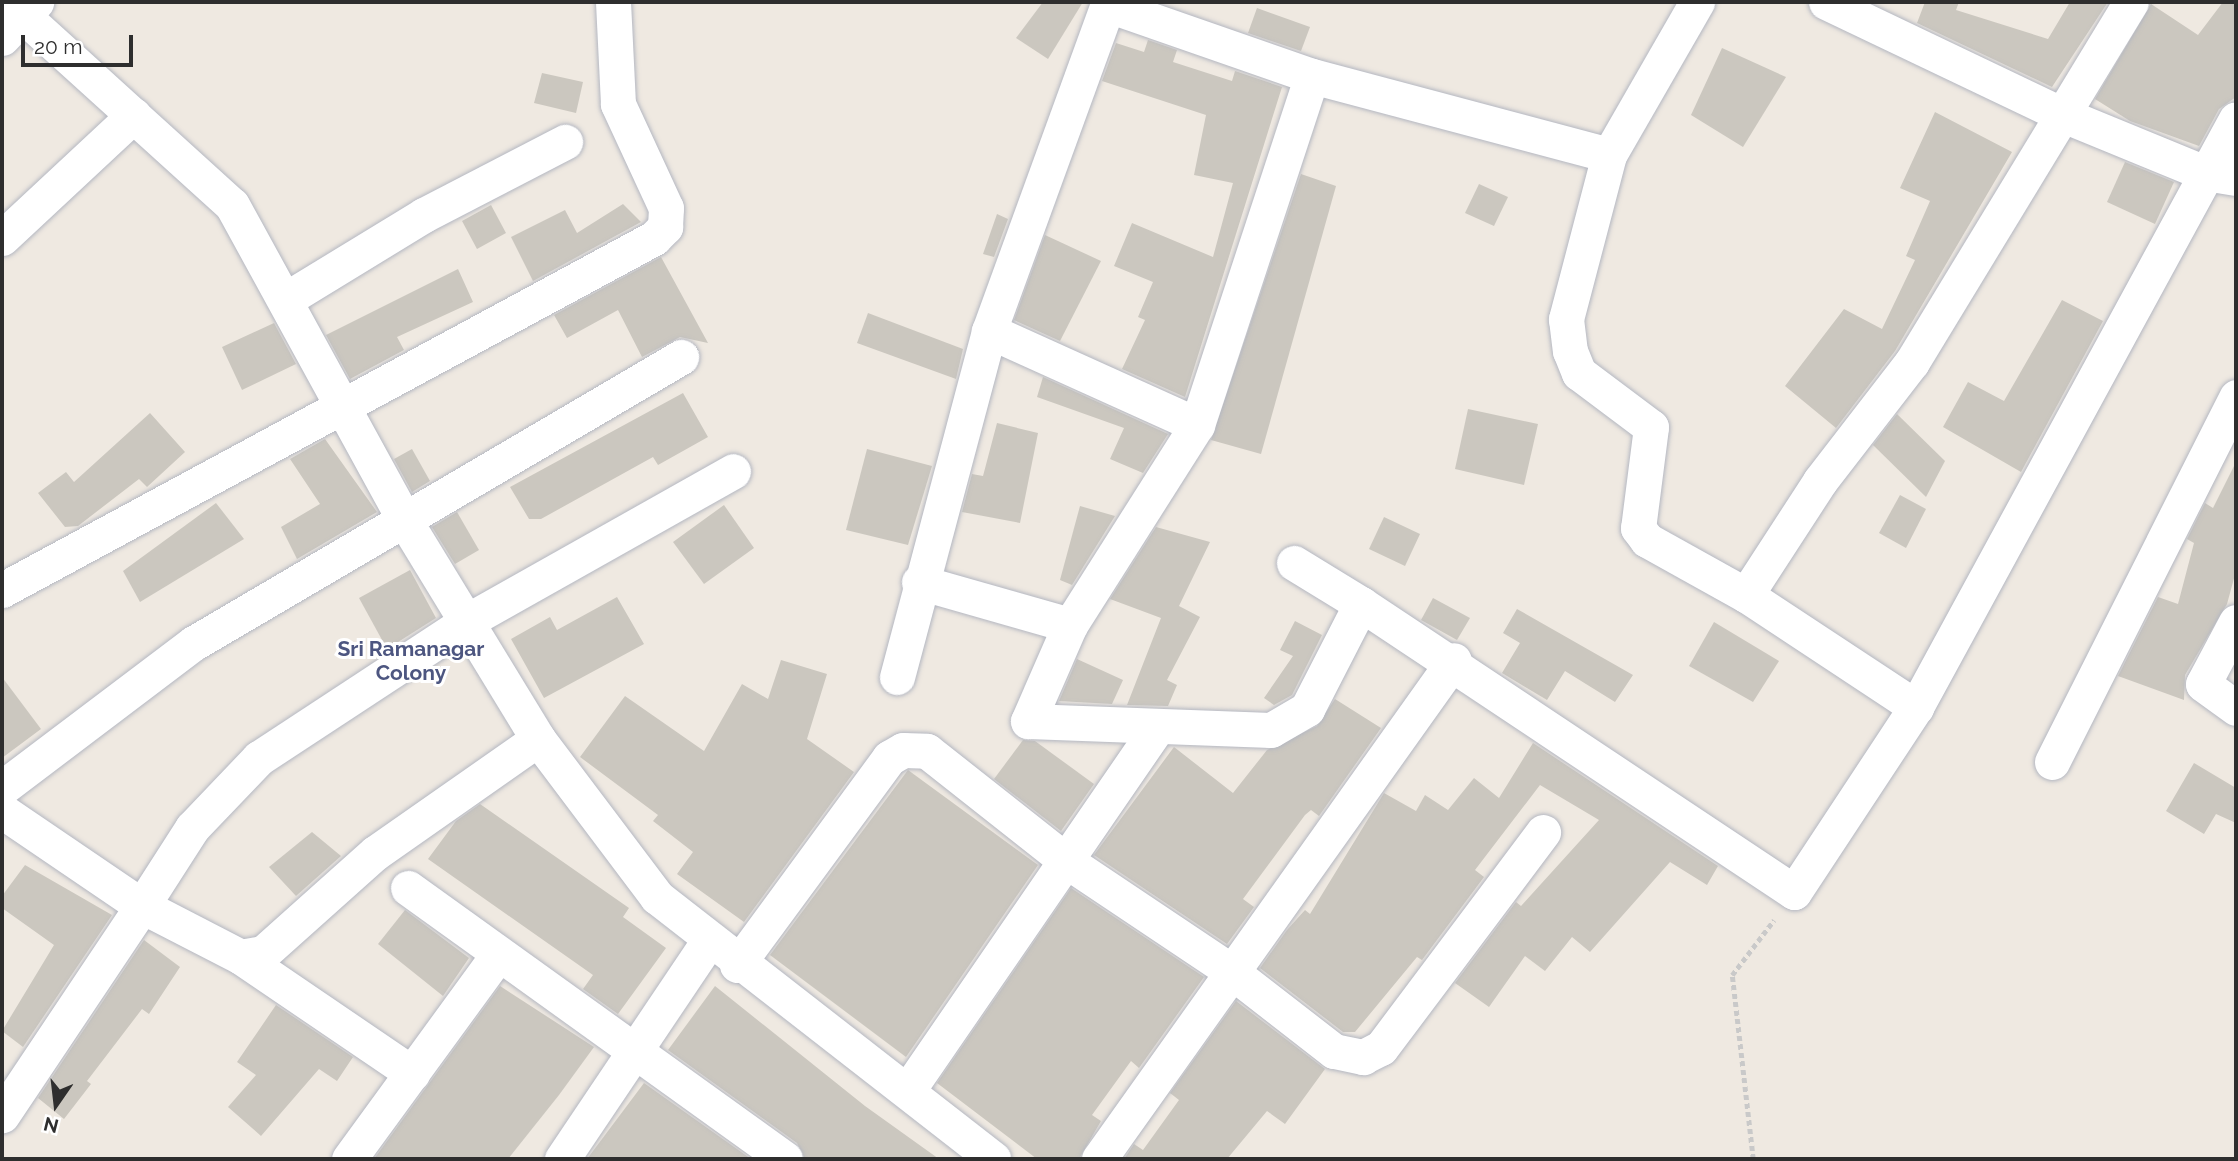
<!DOCTYPE html>
<html>
<head>
<meta charset="utf-8">
<style>
  body { margin:0 }
  #map { position:relative; width:2238px; height:1161px; overflow:hidden; background:#efe9e1; font-family:Raleway,sans-serif }
  div>[style] { position:absolute }
  [style*='--x'] { left:calc(var(--x)*1px); top:calc(var(--y)*1px); width:calc(var(--w)*1px); rotate:calc(var(--a)*1deg) }
  .building>* { inset:0; background:#cbc7bf }
  .path>* { height:4.5px; margin-top:-2.25px; transform-origin:0; background:repeating-linear-gradient(90deg,#c9c9c9 0 5px,transparent 0 8.5px) }
  .roads { filter:drop-shadow(0 0 2px #b4b7c1) drop-shadow(0 0 2px #b4b7c1) }
  .street>* { height:35px; margin:-17.5px; padding:0 17.5px; transform-origin:17.5px; border-radius:17.5px; background:#fff }
  span { translate:-50% -50%; white-space:nowrap; text-align:center; line-height:1.15; -webkit-text-stroke:6px #fff; paint-order:stroke }
  .neighbourhood-label { font-size:21px; color:#4d5680; font-weight:700 }
  .frame { position:absolute; inset:0; border:4px solid #2e2e2e; pointer-events:none }
  .north { position:absolute; left:21px; top:1070px; width:70px; height:70px; -webkit-text-stroke:5px #fff; paint-order:stroke; rotate:194deg; font-size:19px; font-weight:700; line-height:28px; text-align:center; color:#2e2e2e }
  .north::after { content:''; display:block; margin:auto; width:24px; height:32px; background:#2e2e2e; clip-path:polygon(50% 0,100% 100%,50% 72%,0 100%) }
  .scale { position:absolute; left:21px; top:35px; width:112px; height:32px; box-sizing:border-box; border:4px solid #2e2e2e; border-top:0; padding-left:9px; font-size:21px; line-height:24px; white-space:nowrap; color:#2e2e2e; -webkit-text-stroke:5px #fff; paint-order:stroke }
</style>
</head>
<body>
<div id="map">
  <div class="building">
    <i style="clip-path:polygon(1043px 2px,1083px 2px,1048px 59px,1016px 38px)"></i>
    <i style="clip-path:polygon(1925px 2px,1959px 2px,1956px 10px,2048px 39px,2070px 2px,2108px 2px,2052px 87px,1917px 23px)"></i>
    <i style="clip-path:polygon(2223px 2px,2236px 2px,2236px 97px,2219px 109px,2199px 146px,2130px 121px,2095px 99px,2151px 4px,2198px 35px)"></i>
    <i style="clip-path:polygon(1257px 8px,1310px 27px,1301px 51px,1248px 33px)"></i>
    <i style="clip-path:polygon(1148px 40px,1177px 50px,1173px 62px,1232px 81px,1235px 71px,1282px 87px,1185px 397px,1122px 369px,1145px 320px,1138px 317px,1153px 282px,1114px 266px,1132px 223px,1213px 257px,1233px 183px,1194px 175px,1206px 115px,1102px 81px,1116px 43px,1144px 52px)"></i>
    <i style="clip-path:polygon(1722px 48px,1786px 77px,1743px 147px,1691px 115px)"></i>
    <i style="clip-path:polygon(542px 73px,583px 82px,576px 113px,534px 103px)"></i>
    <i style="clip-path:polygon(1935px 112px,2012px 152px,1895px 351px,1836px 428px,1785px 386px,1844px 309px,1882px 329px,1915px 260px,1906px 256px,1930px 201px,1900px 188px)"></i>
    <i style="clip-path:polygon(2125px 162px,2174px 182px,2155px 224px,2107px 202px)"></i>
    <i style="clip-path:polygon(1301px 174px,1336px 186px,1261px 454px,1211px 440px)"></i>
    <i style="clip-path:polygon(1479px 184px,1508px 197px,1494px 226px,1465px 213px)"></i>
    <i style="clip-path:polygon(623px 204px,641px 222px,533px 281px,511px 237px,565px 210px,577px 233px)"></i>
    <i style="clip-path:polygon(491px 205px,506px 233px,477px 249px,462px 221px)"></i>
    <i style="clip-path:polygon(997px 214px,1008px 219px,994px 257px,983px 254px)"></i>
    <i style="clip-path:polygon(1045px 235px,1101px 261px,1060px 341px,1014px 320px)"></i>
    <i style="clip-path:polygon(661px 257px,708px 343px,680px 337px,642px 357px,618px 310px,567px 338px,554px 315px)"></i>
    <i style="clip-path:polygon(458px 269px,473px 302px,397px 337px,404px 350px,350px 379px,326px 335px)"></i>
    <i style="clip-path:polygon(2062px 300px,2103px 321px,2021px 472px,1943px 427px,1968px 382px,2004px 401px)"></i>
    <i style="clip-path:polygon(868px 313px,963px 349px,956px 379px,857px 343px)"></i>
    <i style="clip-path:polygon(274px 323px,296px 364px,242px 390px,222px 347px)"></i>
    <i style="clip-path:polygon(1043px 377px,1168px 434px,1143px 473px,1110px 459px,1124px 428px,1037px 397px)"></i>
    <i style="clip-path:polygon(683px 393px,708px 437px,658px 465px,653px 457px,541px 519px,529px 519px,510px 487px)"></i>
    <i style="clip-path:polygon(1468px 409px,1538px 424px,1524px 485px,1455px 469px)"></i>
    <i style="clip-path:polygon(150px 413px,185px 452px,147px 487px,139px 479px,78px 526px,65px 527px,38px 493px,66px 472px,74px 482px)"></i>
    <i style="clip-path:polygon(1897px 414px,1945px 461px,1926px 497px,1873px 445px)"></i>
    <i style="clip-path:polygon(997px 423px,1038px 433px,1020px 523px,962px 512px,972px 474px,983px 476px)"></i>
    <i style="clip-path:polygon(325px 439px,377px 512px,297px 559px,281px 527px,320px 504px,290px 459px)"></i>
    <i style="clip-path:polygon(412px 449px,430px 481px,412px 492px,394px 459px)"></i>
    <i style="clip-path:polygon(867px 449px,932px 466px,908px 545px,846px 530px)"></i>
    <i style="clip-path:polygon(2236px 462px,2236px 571px,2227px 604px,2185px 675px,2184px 700px,2118px 676px,2158px 597px,2178px 604px,2194px 543px,2187px 539px,2205px 503px,2213px 508px)"></i>
    <i style="clip-path:polygon(1900px 495px,1926px 509px,1906px 548px,1879px 533px)"></i>
    <i style="clip-path:polygon(216px 503px,244px 539px,140px 602px,123px 571px)"></i>
    <i style="clip-path:polygon(724px 505px,754px 548px,704px 584px,673px 542px)"></i>
    <i style="clip-path:polygon(1080px 506px,1115px 516px,1072px 585px,1060px 580px)"></i>
    <i style="clip-path:polygon(457px 512px,479px 550px,455px 564px,432px 527px)"></i>
    <i style="clip-path:polygon(1384px 517px,1420px 534px,1405px 566px,1369px 549px)"></i>
    <i style="clip-path:polygon(1156px 527px,1210px 542px,1179px 606px,1200px 617px,1167px 680px,1177px 685px,1168px 706px,1127px 705px,1161px 618px,1110px 599px)"></i>
    <i style="clip-path:polygon(410px 570px,436px 618px,387px 649px,359px 598px)"></i>
    <i style="clip-path:polygon(617px 597px,644px 644px,544px 698px,511px 639px,550px 617px,557px 630px)"></i>
    <i style="clip-path:polygon(1433px 598px,1470px 618px,1457px 640px,1421px 620px)"></i>
    <i style="clip-path:polygon(1517px 609px,1633px 675px,1615px 702px,1565px 671px,1547px 700px,1502px 673px,1520px 643px,1503px 633px)"></i>
    <i style="clip-path:polygon(1295px 621px,1322px 635px,1292px 695px,1274px 705px,1264px 698px,1293px 656px,1280px 650px)"></i>
    <i style="clip-path:polygon(1714px 622px,1779px 661px,1753px 702px,1689px 666px)"></i>
    <i style="clip-path:polygon(1077px 659px,1123px 680px,1112px 704px,1059px 701px)"></i>
    <i style="clip-path:polygon(781px 660px,827px 674px,807px 739px,854px 772px,744px 922px,677px 874px,693px 852px,653px 821px,658px 815px,580px 757px,625px 696px,704px 751px,742px 684px,768px 699px)"></i>
    <i style="clip-path:polygon(2px 677px,41px 729px,2px 758px)"></i>
    <i style="clip-path:polygon(1335px 699px,1381px 728px,1319px 816px,1311px 810px,1305px 815px,1243px 899px,1254px 907px,1227px 944px,1094px 855px,1174px 747px,1233px 793px,1267px 750px,1317px 726px)"></i>
    <i style="clip-path:polygon(1023px 740px,1035px 741px,1094px 784px,1061px 831px,994px 779px)"></i>
    <i style="clip-path:polygon(1533px 743px,1718px 866px,1707px 885px,1670px 862px,1590px 952px,1572px 937px,1545px 971px,1525px 956px,1489px 1007px,1455px 983px,1516px 902px,1521px 906px,1599px 820px,1540px 785px,1475px 870px,1484px 877px,1422px 960px,1417px 957px,1355px 1032px,1343px 1032px,1260px 968px,1287px 930px,1305px 910px,1310px 914px,1384px 793px,1416px 811px,1425px 795px,1448px 810px,1474px 778px,1499px 798px)"></i>
    <i style="clip-path:polygon(2194px 763px,2236px 788px,2236px 823px,2216px 814px,2204px 834px,2166px 811px)"></i>
    <i style="clip-path:polygon(908px 770px,1038px 865px,906px 1057px,770px 955px)"></i>
    <i style="clip-path:polygon(480px 804px,629px 908px,623px 917px,666px 948px,618px 1014px,583px 989px,593px 975px,428px 859px,456px 821px)"></i>
    <i style="clip-path:polygon(312px 832px,341px 856px,296px 896px,269px 867px)"></i>
    <i style="clip-path:polygon(25px 865px,112px 915px,23px 1047px,2px 1031px,54px 945px,2px 908px,2px 896px)"></i>
    <i style="clip-path:polygon(1071px 888px,1204px 977px,1139px 1068px,1131px 1061px,1092px 1115px,1101px 1121px,1079px 1159px,1037px 1159px,937px 1083px)"></i>
    <i style="clip-path:polygon(405px 910px,469px 958px,443px 996px,378px 944px)"></i>
    <i style="clip-path:polygon(144px 940px,180px 967px,149px 1014px,142px 1009px,87px 1081px,91px 1084px,64px 1119px,38px 1098px)"></i>
    <i style="clip-path:polygon(500px 986px,594px 1047px,559px 1095px,508px 1159px,374px 1159px)"></i>
    <i style="clip-path:polygon(715px 986px,865px 1106px,939px 1159px,805px 1159px,797px 1143px,668px 1050px)"></i>
    <i style="clip-path:polygon(1236px 1001px,1325px 1069px,1285px 1124px,1267px 1111px,1227px 1159px,1124px 1159px,1134px 1144px,1143px 1150px,1179px 1100px,1170px 1093px)"></i>
    <i style="clip-path:polygon(276px 1005px,353px 1057px,337px 1081px,319px 1069px,261px 1136px,228px 1107px,256px 1075px,237px 1062px)"></i>
    <i style="clip-path:polygon(644px 1083px,751px 1159px,587px 1159px)"></i>
  </div>
  <div class="path">
    <i style="--x:1753;--y:1159;--w:185;--a:-96.5"></i>
    <i style="--x:1732;--y:975;--w:69;--a:-52.6"></i>
  </div>
  <div class="roads">
    <div class="street">
      <i style="--x:8;--y:2;--w:302;--a:42.2"></i>
      <i style="--x:232;--y:205;--w:360;--a:61.3"></i>
      <i style="--x:405;--y:521;--w:255;--a:58.6"></i>
      <i style="--x:538;--y:739;--w:198;--a:53"></i>
      <i style="--x:657;--y:897;--w:426;--a:37.9"></i>
      <i style="--x:1697;--y:2;--w:177;--a:119.9"></i>
      <i style="--x:1609;--y:155;--w:170;--a:104.7"></i>
      <i style="--x:1566;--y:319;--w:32;--a:83"></i>
      <i style="--x:1570;--y:351;--w:24;--a:68"></i>
      <i style="--x:1579;--y:373;--w:90;--a:36.9"></i>
      <i style="--x:1651;--y:427;--w:102;--a:97.3"></i>
      <i style="--x:1638;--y:528;--w:15;--a:53"></i>
      <i style="--x:1647;--y:540;--w:113;--a:29.1"></i>
      <i style="--x:1746;--y:595;--w:204;--a:33.4"></i>
      <i style="--x:1826;--y:2;--w:260;--a:25.5"></i>
      <i style="--x:2061;--y:114;--w:156;--a:22.3"></i>
      <i style="--x:2205;--y:173;--w:31;--a:9"></i>
      <i style="--x:2;--y:38;--w:50;--a:-46.6"></i>
      <i style="--x:1312;--y:76;--w:307;--a:14.9"></i>
      <i style="--x:2;--y:238;--w:180;--a:-43"></i>
      <i style="--x:288;--y:298;--w:159;--a:-31.4"></i>
      <i style="--x:424;--y:215;--w:159;--a:-27.4"></i>
      <i style="--x:989;--y:331;--w:228;--a:24.3"></i>
      <i style="--x:1294;--y:563;--w:79;--a:31.5"></i>
      <i style="--x:919;--y:582;--w:157;--a:15.9"></i>
      <i style="--x:1070;--y:625;--w:237;--a:-57.6"></i>
      <i style="--x:1197;--y:425;--w:367;--a:-71.8"></i>
      <i style="--x:1312;--y:76;--w:216;--a:-160.8"></i>
      <i style="--x:2;--y:590;--w:741;--a:-28.36"></i>
      <i style="--x:654;--y:238;--w:16;--a:-45"></i>
      <i style="--x:665;--y:227;--w:19;--a:-87"></i>
      <i style="--x:666;--y:208;--w:115;--a:-114.8"></i>
      <i style="--x:618;--y:104;--w:102;--a:-92.8"></i>
      <i style="--x:1746;--y:595;--w:136;--a:-57"></i>
      <i style="--x:1820;--y:481;--w:150;--a:-52.3"></i>
      <i style="--x:1912;--y:362;--w:421;--a:-58.7"></i>
      <i style="--x:2236;--y:622;--w:70;--a:118"></i>
      <i style="--x:2203;--y:684;--w:41;--a:36"></i>
      <i style="--x:1070;--y:625;--w:105;--a:113.6"></i>
      <i style="--x:1028;--y:721;--w:243;--a:2.1"></i>
      <i style="--x:1271;--y:730;--w:42;--a:-30.3"></i>
      <i style="--x:1307;--y:709;--w:118;--a:-62.8"></i>
      <i style="--x:1361;--y:604;--w:520;--a:33.63"></i>
      <i style="--x:1794;--y:892;--w:222;--a:-56.6"></i>
      <i style="--x:1916;--y:707;--w:669;--a:-61.44"></i>
      <i style="--x:897;--y:677;--w:358;--a:-75.1"></i>
      <i style="--x:989;--y:331;--w:350;--a:-70"></i>
      <i style="--x:538;--y:739;--w:199;--a:145"></i>
      <i style="--x:375;--y:853;--w:150;--a:138.2"></i>
      <i style="--x:263;--y:953;--w:22;--a:170"></i>
      <i style="--x:241;--y:957;--w:111;--a:-152.7"></i>
      <i style="--x:142;--y:906;--w:93;--a:-57.3"></i>
      <i style="--x:192;--y:828;--w:97;--a:-46.3"></i>
      <i style="--x:259;--y:758;--w:251;--a:-33.3"></i>
      <i style="--x:469;--y:620;--w:303;--a:-29.4"></i>
      <i style="--x:2052;--y:762;--w:409;--a:-63.2"></i>
      <i style="--x:2;--y:788;--w:241;--a:-37.1"></i>
      <i style="--x:194;--y:643;--w:565;--a:-30.42"></i>
      <i style="--x:2;--y:811;--w:169;--a:34.2"></i>
      <i style="--x:142;--y:906;--w:252;--a:123.8"></i>
      <i style="--x:408;--y:888;--w:464;--a:35.7"></i>
      <i style="--x:241;--y:957;--w:207;--a:34.2"></i>
      <i style="--x:737;--y:965;--w:257;--a:-53.7"></i>
      <i style="--x:889;--y:758;--w:16;--a:-30"></i>
      <i style="--x:903;--y:750;--w:24;--a:2"></i>
      <i style="--x:927;--y:751;--w:176;--a:38.3"></i>
      <i style="--x:1065;--y:860;--w:201;--a:33.8"></i>
      <i style="--x:1232;--y:972;--w:129;--a:37.8"></i>
      <i style="--x:1334;--y:1051;--w:30;--a:12"></i>
      <i style="--x:1363;--y:1057;--w:20;--a:-27"></i>
      <i style="--x:1381;--y:1048;--w:270;--a:-53.1"></i>
      <i style="--x:908;--y:1090;--w:438;--a:-55.5"></i>
      <i style="--x:349;--y:1159;--w:253;--a:-53.9"></i>
      <i style="--x:562;--y:1159;--w:262;--a:-56.1"></i>
      <i style="--x:1099;--y:1159;--w:612;--a:-54.57"></i>
    </div>
  </div>
  <div class="neighbourhood-label">
    <span style="left:411px;top:661px">Sri Ramanagar<br>Colony</span>
  </div>
  <div class="frame"></div>
  <div class="north">N</div>
  <div class="scale">20 m</div>
</div>
</body>
</html>
